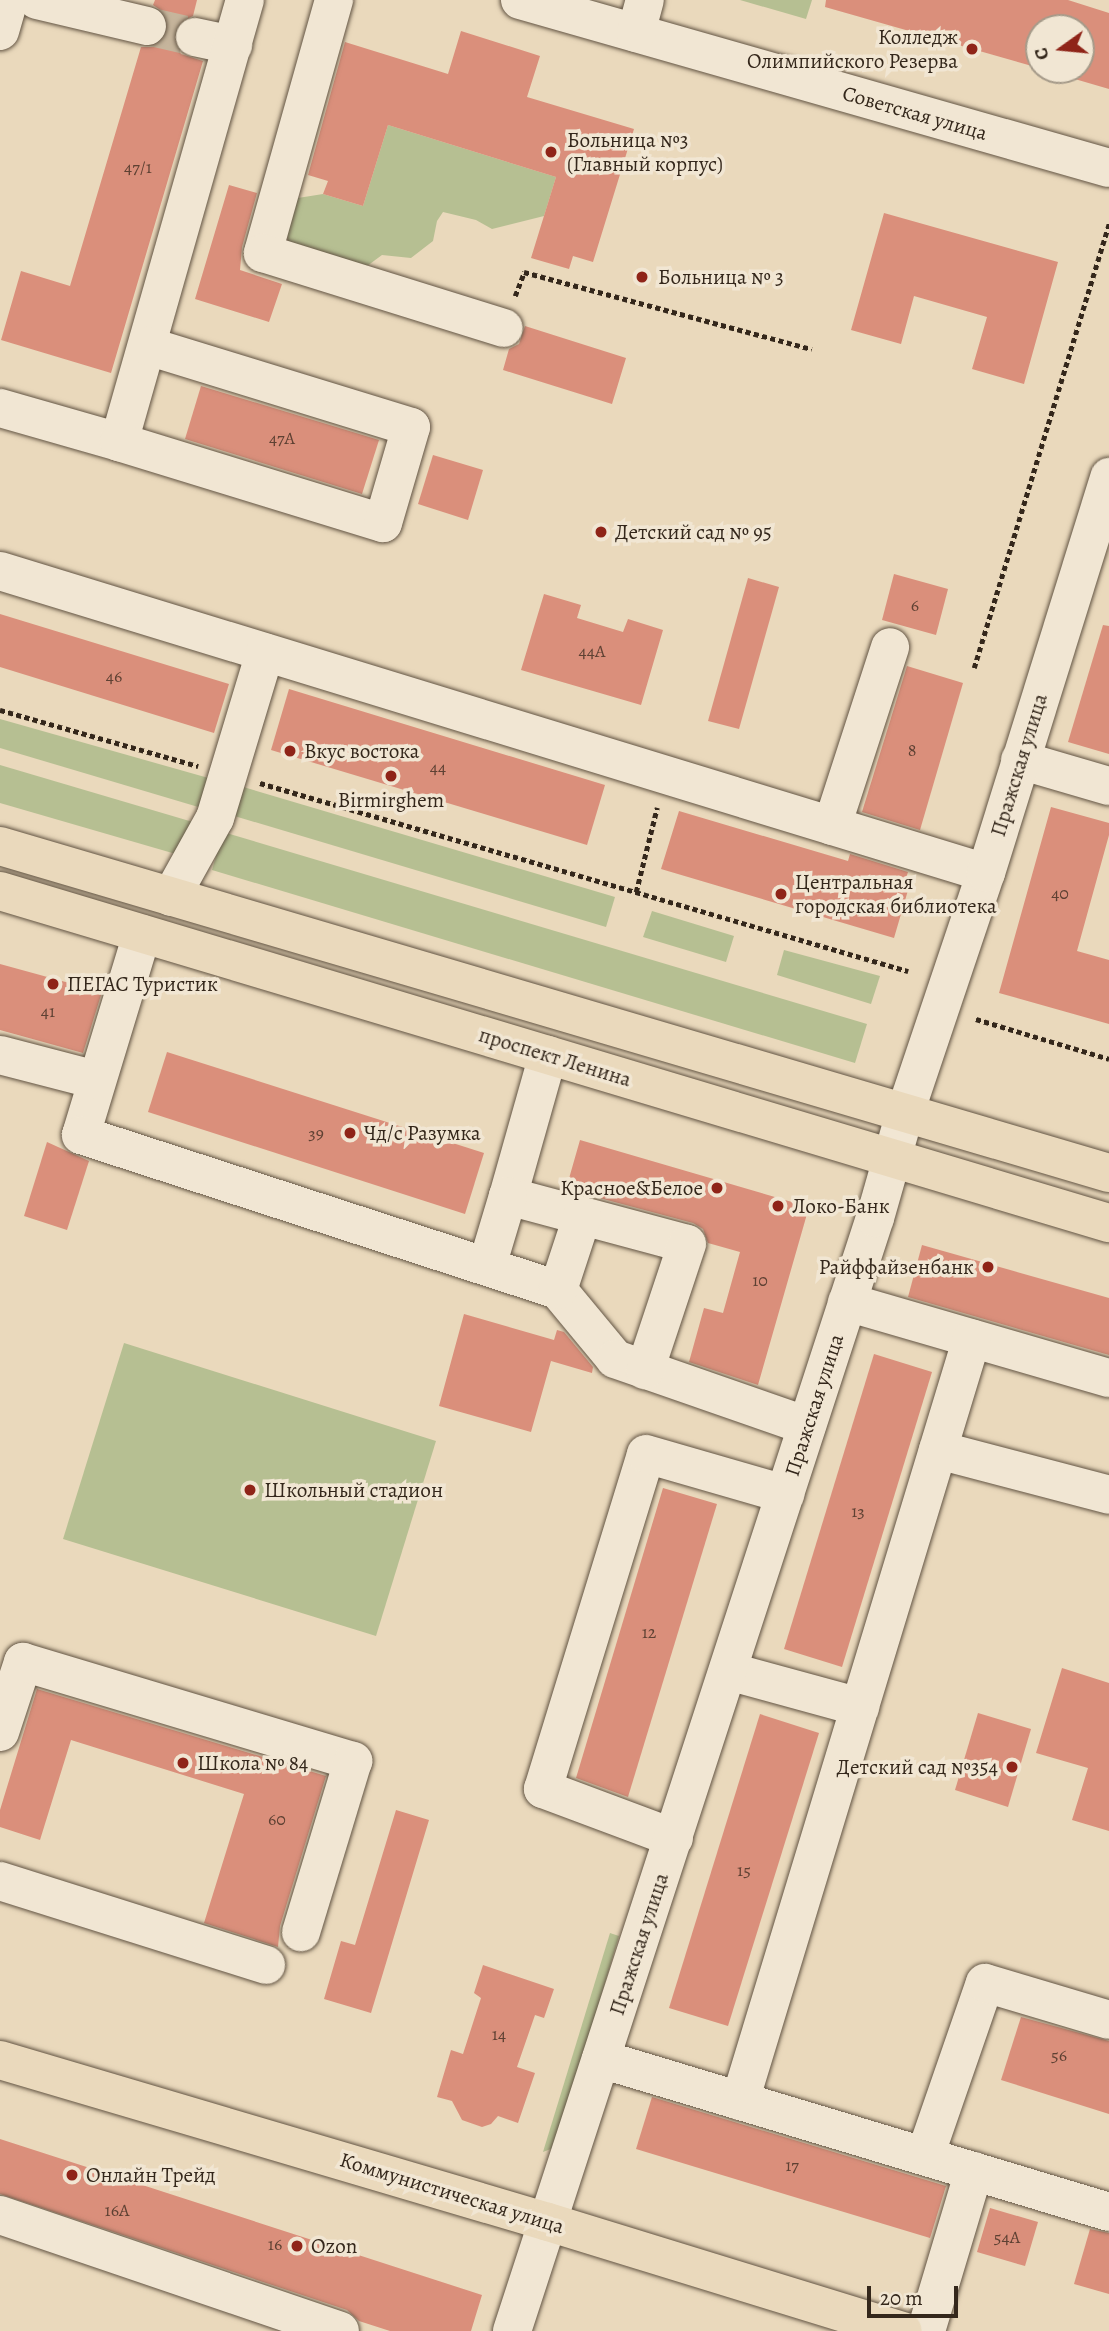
<!DOCTYPE html>
<html>
<head>
<meta charset="utf-8">
<style>
  body { margin:0 }
  #map { position:relative; width:1109px; height:2331px; overflow:hidden; background:#ead9bc; font-family:Alegreya,serif }
  div>[style] { position:absolute }
  [style*='--x'] { left:calc(var(--x)*1px); top:calc(var(--y)*1px); width:calc(var(--w)*1px); rotate:calc(var(--a)*1deg) }
  .green>* { inset:0; background:#b6bf92 }
  .building>* { inset:0; background:#da8f7b }
  .minor-tunnel>* { height:38px; margin-top:-19px; transform-origin:0; background:repeating-linear-gradient(90deg,#c6b59c 0 38px,transparent 0 57px) }
  .path>* { height:4.5px; margin-top:-2.25px; transform-origin:0; background:repeating-linear-gradient(90deg,#34271b 0 5px,transparent 0 8.5px) }
  .roads { filter:drop-shadow(0 0 2px #625443) drop-shadow(0 0 2px #625443) }
  .minor>* { height:38px; margin:-19px; padding:0 19px; transform-origin:19px; border-radius:19px; background:#f1e6d3 }
  .major>* { height:38px; margin:-19px; padding:0 19px; transform-origin:19px; border-radius:19px; background:#ead9bc }
  .dots>* { width:19px; height:19px; translate:-50% -50%; box-sizing:border-box; border:4px solid #f1e6d3; border-radius:50% }
  span { translate:-50% -50%; white-space:nowrap; text-align:center; line-height:1.15; -webkit-text-stroke:7px #f1e6d3; paint-order:stroke }
  .number-label { font-size:18px; color:#5e4133 }
  .number-label span { -webkit-text-stroke-width:0 }
  .poi-label { font-size:21px; color:#34271b }
  .right { translate:-100% -50%; text-align:right }
  .left { translate:0 -50%; text-align:left }
  .street-label { font-size:21px; color:#34271b }
  .north { position:absolute; left:1025px; top:14px; width:70px; height:70px; box-sizing:border-box; background:#f1e6d3; border:2px solid #a59a89; border-radius:50%; rotate:255deg; font-size:19px; font-weight:700; line-height:28px; text-align:center; color:#34271b }
  .north::after { content:''; display:block; margin:auto; width:24px; height:32px; background:#8f2418; clip-path:polygon(50% 0,100% 100%,50% 72%,0 100%) }
  .scale { position:absolute; left:867px; top:2286px; width:91px; height:32px; box-sizing:border-box; border:4px solid #34271b; border-top:0; padding-left:9px; font-size:21px; line-height:24px; white-space:nowrap; color:#34271b; -webkit-text-stroke:5px #f1e6d3; paint-order:stroke }
</style>
</head>
<body>
<div id="map">
  <div class="green">
    <i style="clip-path:polygon(740px 0,812px 0,806px 19px)"></i>
    <i style="clip-path:polygon(388px 125px,556px 177px,544px 216px,492px 229px,476px 220px,443px 212px,437px 221px,433px 241px,411px 258px,382px 255px,363px 269px,289px 244px,285px 224px,298px 198px,323px 194px,363px 206px)"></i>
    <i style="clip-path:polygon(0 719px,212px 779px,205px 809px,0 748px)"></i>
    <i style="clip-path:polygon(0 765px,203px 825px,193px 859px,0 803px)"></i>
    <i style="clip-path:polygon(240px 786px,615px 897px,606px 927px,231px 815px)"></i>
    <i style="clip-path:polygon(223px 832px,867px 1024px,855px 1063px,212px 870px)"></i>
    <i style="clip-path:polygon(652px 911px,734px 936px,726px 962px,643px 937px)"></i>
    <i style="clip-path:polygon(784px 950px,880px 976px,871px 1004px,777px 975px)"></i>
    <i style="clip-path:polygon(124px 1343px,436px 1441px,376px 1636px,63px 1539px)"></i>
    <i style="clip-path:polygon(610px 1933px,619px 1936px,556px 2147px,543px 2152px)"></i>
  </div>
  <div class="building">
    <i style="clip-path:polygon(155px 0,197px 0,193px 16px,178px 23px,174px 33px,174px 43px,181px 54px,203px 61px,111px 373px,1px 340px,21px 271px,70px 286px,141px 47px,154px 47px,163px 40px,168px 32px,168px 19px,162px 11px,153px 5px)"></i>
    <i style="clip-path:polygon(826px 0,1068px 0,1109px 13px,1109px 89px,1044px 70px,1081px 70px,1081px 28px,1039px 28px,1039px 68px,825px 7px)"></i>
    <i style="clip-path:polygon(461px 31px,540px 56px,527px 97px,634px 129px,593px 262px,573px 256px,569px 269px,531px 258px,556px 177px,388px 125px,363px 206px,323px 194px,328px 181px,308px 175px,345px 42px,448px 74px)"></i>
    <i style="clip-path:polygon(229px 185px,257px 193px,242px 247px,240px 270px,282px 284px,269px 322px,195px 299px)"></i>
    <i style="clip-path:polygon(884px 213px,1058px 262px,1024px 384px,972px 369px,987px 317px,914px 296px,901px 344px,851px 330px)"></i>
    <i style="clip-path:polygon(525px 326px,626px 358px,612px 404px,503px 370px,509px 349px,519px 344px)"></i>
    <i style="clip-path:polygon(201px 386px,379px 440px,362px 494px,185px 439px)"></i>
    <i style="clip-path:polygon(433px 455px,483px 470px,468px 520px,418px 504px)"></i>
    <i style="clip-path:polygon(894px 574px,948px 589px,936px 635px,882px 620px)"></i>
    <i style="clip-path:polygon(748px 578px,779px 587px,739px 729px,708px 721px)"></i>
    <i style="clip-path:polygon(544px 594px,581px 605px,577px 618px,623px 632px,628px 619px,663px 630px,641px 705px,521px 670px)"></i>
    <i style="clip-path:polygon(0 614px,229px 684px,214px 733px,0 667px)"></i>
    <i style="clip-path:polygon(1103px 625px,1109px 626px,1109px 754px,1068px 742px)"></i>
    <i style="clip-path:polygon(907px 666px,963px 683px,920px 830px,862px 812px)"></i>
    <i style="clip-path:polygon(289px 689px,605px 785px,587px 845px,271px 750px)"></i>
    <i style="clip-path:polygon(1051px 807px,1109px 823px,1109px 835px,1077px 951px,1109px 960px,1109px 1024px,999px 993px)"></i>
    <i style="clip-path:polygon(679px 811px,848px 861px,850px 854px,908px 872px,906px 878px,911px 880px,894px 938px,661px 869px)"></i>
    <i style="clip-path:polygon(0 964px,102px 992px,83px 1053px,0 1030px)"></i>
    <i style="clip-path:polygon(167px 1052px,484px 1153px,465px 1214px,148px 1112px)"></i>
    <i style="clip-path:polygon(580px 1140px,809px 1207px,758px 1385px,689px 1362px,704px 1308px,723px 1313px,740px 1252px,708px 1243px,703px 1229px,693px 1223px,566px 1189px)"></i>
    <i style="clip-path:polygon(47px 1142px,89px 1161px,67px 1230px,24px 1216px)"></i>
    <i style="clip-path:polygon(922px 1245px,1109px 1298px,1109px 1355px,908px 1297px)"></i>
    <i style="clip-path:polygon(464px 1314px,554px 1340px,557px 1330px,564px 1332px,593px 1367px,592px 1373px,551px 1361px,531px 1432px,439px 1406px)"></i>
    <i style="clip-path:polygon(874px 1354px,932px 1372px,842px 1667px,784px 1649px)"></i>
    <i style="clip-path:polygon(663px 1488px,717px 1504px,628px 1797px,576px 1778px)"></i>
    <i style="clip-path:polygon(1062px 1668px,1109px 1683px,1109px 1831px,1072px 1820px,1088px 1768px,1036px 1753px)"></i>
    <i style="clip-path:polygon(37px 1689px,326px 1776px,280px 1926px,278px 1947px,204px 1923px,244px 1794px,71px 1740px,40px 1840px,0 1827px,0 1810px)"></i>
    <i style="clip-path:polygon(978px 1713px,1031px 1729px,1008px 1807px,955px 1790px)"></i>
    <i style="clip-path:polygon(760px 1714px,819px 1733px,728px 2026px,669px 2008px)"></i>
    <i style="clip-path:polygon(396px 1810px,429px 1820px,371px 2013px,324px 1999px,341px 1941px,355px 1945px)"></i>
    <i style="clip-path:polygon(483px 1965px,554px 1989px,544px 2018px,535px 2015px,517px 2067px,535px 2073px,518px 2123px,498px 2116px,491px 2124px,482px 2127px,462px 2120px,452px 2101px,437px 2097px,451px 2050px,463px 2054px,481px 1998px,474px 1993px)"></i>
    <i style="clip-path:polygon(1021px 2017px,1109px 2041px,1109px 2114px,1001px 2080px)"></i>
    <i style="clip-path:polygon(652px 2097px,946px 2186px,930px 2238px,636px 2149px)"></i>
    <i style="clip-path:polygon(0 2139px,482px 2295px,471px 2331px,390px 2331px,359px 2321px,347px 2310px,0 2194px)"></i>
    <i style="clip-path:polygon(990px 2208px,1038px 2222px,1025px 2266px,977px 2252px)"></i>
    <i style="clip-path:polygon(1090px 2229px,1109px 2233px,1109px 2294px,1074px 2284px)"></i>
  </div>
  <div class="minor-tunnel">
    <i style="--x:147;--y:26;--w:49;--a:12.9"></i>
  </div>
  <div class="path">
    <i style="--x:515;--y:296;--w:26;--a:-69"></i>
    <i style="--x:524;--y:272;--w:298;--a:15"></i>
    <i style="--x:974;--y:668;--w:465;--a:-73.1"></i>
    <i style="--x:0;--y:710;--w:206;--a:15.8"></i>
    <i style="--x:260;--y:783;--w:675;--a:16.18"></i>
    <i style="--x:636;--y:892;--w:87;--a:-76"></i>
    <i style="--x:976;--y:1019;--w:139;--a:16.7"></i>
  </div>
  <div class="roads">
    <div class="minor">
      <i style="--x:37;--y:0;--w:113;--a:13.3"></i>
      <i style="--x:334;--y:0;--w:263;--a:105.7"></i>
      <i style="--x:263;--y:253;--w:252;--a:17.3"></i>
      <i style="--x:520;--y:0;--w:612;--a:15.92"></i>
      <i style="--x:0;--y:31;--w:32;--a:-74"></i>
      <i style="--x:636;--y:33;--w:34;--a:-75"></i>
      <i style="--x:195;--y:37;--w:39;--a:12"></i>
      <i style="--x:0;--y:408;--w:124;--a:15.9"></i>
      <i style="--x:119;--y:442;--w:460;--a:-74.1"></i>
      <i style="--x:119;--y:442;--w:276;--a:17.1"></i>
      <i style="--x:383;--y:523;--w:100;--a:-73.7"></i>
      <i style="--x:411;--y:427;--w:276;--a:-162.9"></i>
      <i style="--x:0;--y:571;--w:1031;--a:17.03"></i>
      <i style="--x:1020;--y:760;--w:93;--a:16.3"></i>
      <i style="--x:832;--y:826;--w:188;--a:-72"></i>
      <i style="--x:171;--y:897;--w:90;--a:-60.9"></i>
      <i style="--x:215;--y:818;--w:173;--a:-73.2"></i>
      <i style="--x:142;--y:934;--w:210;--a:106.9"></i>
      <i style="--x:81;--y:1135;--w:502;--a:18"></i>
      <i style="--x:558;--y:1290;--w:89;--a:50.4"></i>
      <i style="--x:615;--y:1359;--w:203;--a:19.2"></i>
      <i style="--x:0;--y:1055;--w:100;--a:14.5"></i>
      <i style="--x:548;--y:1055;--w:147;--a:105.8"></i>
      <i style="--x:508;--y:1196;--w:185;--a:15"></i>
      <i style="--x:687;--y:1244;--w:133;--a:108.4"></i>
      <i style="--x:487;--y:1266;--w:73;--a:-73.3"></i>
      <i style="--x:558;--y:1290;--w:77;--a:-71.8"></i>
      <i style="--x:847;--y:1302;--w:273;--a:16.2"></i>
      <i style="--x:938;--y:1450;--w:177;--a:14.7"></i>
      <i style="--x:728;--y:1671;--w:137;--a:15.3"></i>
      <i style="--x:0;--y:1732;--w:74;--a:-71.8"></i>
      <i style="--x:23;--y:1662;--w:345;--a:16.7"></i>
      <i style="--x:353;--y:1761;--w:179;--a:106.9"></i>
      <i style="--x:674;--y:1838;--w:140;--a:-159.5"></i>
      <i style="--x:543;--y:1789;--w:350;--a:-72.9"></i>
      <i style="--x:646;--y:1454;--w:145;--a:16.1"></i>
      <i style="--x:0;--y:1881;--w:279;--a:17.5"></i>
      <i style="--x:601;--y:2059;--w:531;--a:16.76"></i>
      <i style="--x:740;--y:2101;--w:797;--a:-73.09"></i>
      <i style="--x:925;--y:2156;--w:183;--a:-70.9"></i>
      <i style="--x:985;--y:1983;--w:129;--a:16.6"></i>
      <i style="--x:0;--y:2215;--w:359;--a:18.8"></i>
      <i style="--x:512;--y:2331;--w:1171;--a:-71.94"></i>
      <i style="--x:875;--y:1218;--w:109;--a:-74.1"></i>
      <i style="--x:905;--y:1113;--w:253;--a:-71.4"></i>
      <i style="--x:986;--y:873;--w:415;--a:-72.7"></i>
      <i style="--x:926;--y:2331;--w:167;--a:-73.3"></i>
    </div>
    <div class="major">
      <i style="--x:0;--y:846;--w:1156;--a:16.43"></i>
      <i style="--x:0;--y:891;--w:1158;--a:16.67"></i>
      <i style="--x:0;--y:2060;--w:571;--a:16.47"></i>
      <i style="--x:548;--y:2222;--w:371;--a:17.1"></i>
    </div>
  </div>
  <div class="dots">
    <i style="left:972px;top:49px;background:#8f2418"></i>
    <i style="left:551px;top:152px;background:#8f2418"></i>
    <i style="left:642px;top:277px;background:#8f2418"></i>
    <i style="left:601px;top:532px;background:#8f2418"></i>
    <i style="left:290px;top:751px;background:#8f2418"></i>
    <i style="left:391px;top:776px;background:#8f2418"></i>
    <i style="left:781px;top:894px;background:#8f2418"></i>
    <i style="left:53px;top:984px;background:#8f2418"></i>
    <i style="left:350px;top:1133px;background:#8f2418"></i>
    <i style="left:717px;top:1188px;background:#8f2418"></i>
    <i style="left:778px;top:1206px;background:#8f2418"></i>
    <i style="left:988px;top:1267px;background:#8f2418"></i>
    <i style="left:250px;top:1490px;background:#8f2418"></i>
    <i style="left:183px;top:1763px;background:#8f2418"></i>
    <i style="left:1012px;top:1767px;background:#8f2418"></i>
    <i style="left:72px;top:2175px;background:#8f2418"></i>
    <i style="left:297px;top:2246px;background:#8f2418"></i>
  </div>
  <div class="number-label">
    <span style="left:138px;top:167px">47/1</span>
    <span style="left:282px;top:438px">47А</span>
    <span style="left:915px;top:605px">6</span>
    <span style="left:592px;top:651px">44А</span>
    <span style="left:114px;top:676px">46</span>
    <span style="left:912px;top:750px">8</span>
    <span style="left:438px;top:767px">44</span>
    <span style="left:1060px;top:893px">40</span>
    <span style="left:48px;top:1011px">41</span>
    <span style="left:316px;top:1133px">39</span>
    <span style="left:760px;top:1280px">10</span>
    <span style="left:858px;top:1511px">13</span>
    <span style="left:649px;top:1632px">12</span>
    <span style="left:277px;top:1819px">60</span>
    <span style="left:744px;top:1870px">15</span>
    <span style="left:499px;top:2034px">14</span>
    <span style="left:1059px;top:2055px">56</span>
    <span style="left:792px;top:2165px">17</span>
    <span style="left:117px;top:2210px">16А</span>
    <span style="left:1007px;top:2237px">54А</span>
    <span style="left:275px;top:2244px">16</span>
  </div>
  <div class="poi-label">
    <span class="right" style="left:958px;top:49px">Колледж<br>Олимпийского Резерва</span>
    <span class="left" style="left:567px;top:152px">Больница №3<br>(Главный корпус)</span>
    <span class="left" style="left:658px;top:277px">Больница № 3</span>
    <span class="left" style="left:615px;top:532px">Детский сад № 95</span>
    <span class="left" style="left:304px;top:751px">Вкус востока</span>
    <span style="left:391px;top:800px">Birmirghem</span>
    <span class="left" style="left:795px;top:894px">Центральная<br>городская библиотека</span>
    <span class="left" style="left:67px;top:984px">ПЕГАС Туристик</span>
    <span class="left" style="left:364px;top:1133px">Чд/с Разумка</span>
    <span class="right" style="left:703px;top:1188px">Красное&amp;Белое</span>
    <span class="left" style="left:792px;top:1206px">Локо-Банк</span>
    <span class="right" style="left:974px;top:1267px">Райффайзенбанк</span>
    <span class="left" style="left:264px;top:1490px">Школьный стадион</span>
    <span class="left" style="left:197px;top:1763px">Школа № 84</span>
    <span class="right" style="left:998px;top:1767px">Детский сад №354</span>
    <span class="left" style="left:86px;top:2175px">Онлайн Трейд</span>
    <span class="left" style="left:311px;top:2246px">Ozon</span>
  </div>
  <div class="street-label">
    <span style="left:915px;top:113px;rotate:16deg">Советская улица</span>
    <span style="left:1019px;top:765px;rotate:-73deg">Пражская улица</span>
    <span style="left:555px;top:1057px;rotate:17deg">проспект Ленина</span>
    <span style="left:814px;top:1405px;rotate:-72deg">Пражская улица</span>
    <span style="left:639px;top:1944px;rotate:-72deg">Пражская улица</span>
    <span style="left:452px;top:2193px;rotate:17deg">Коммунистическая улица</span>
  </div>
  <div class="north">С</div>
  <div class="scale">20 m</div>
</div>
</body>
</html>
